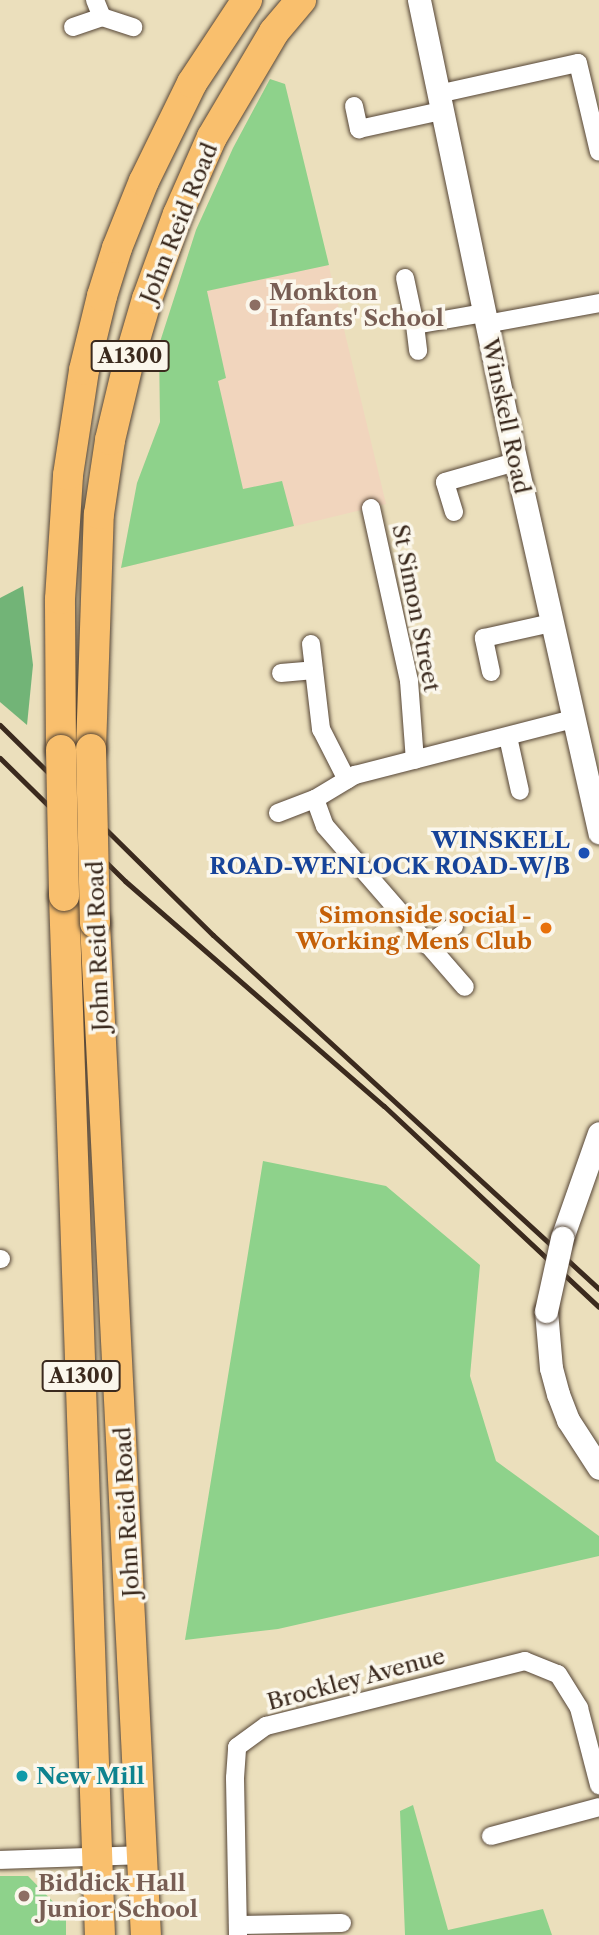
<!DOCTYPE html>
<html>
<head>
<meta charset="utf-8">
<style>
  body { margin:0 }
  #map { position:relative; width:599px; height:1935px; overflow:hidden; background:#ebdfbc; font-family:"Libre Caslon Text",serif }
  div>[style] { position:absolute }
  [style*='--x'] { left:calc(var(--x)*1px); top:calc(var(--y)*1px); width:calc(var(--w)*1px); rotate:calc(var(--a)*1deg) }
  .built>* { inset:0; background:#f1d5bd }
  .green>* { inset:0; background:#8ed28b }
  .forest>* { inset:0; background:#72b477 }
  .roads { filter:drop-shadow(0 0 2px #554536) drop-shadow(0 0 2px #554536) }
  .minor>* { height:18px; margin:-9px; padding:0 9px; transform-origin:9px; border-radius:9px; background:#fff }
  .tertiary>* { height:23px; margin:-11.5px; padding:0 11.5px; transform-origin:11.5px; border-radius:11.5px; background:#fff }
  .trunk>* { height:30px; margin:-15px; padding:0 15px; transform-origin:15px; border-radius:15px; background:#f9bf6d }
  .rail>* { height:5px; margin:-2.5px; padding:0 2.5px; transform-origin:2.5px; border-radius:2.5px; background:#3b2a1e }
  .bridges { filter:drop-shadow(0 0 2px #554536) drop-shadow(0 0 2px #554536) }
  .tertiary-bridge>* { height:23px; margin:-11.5px; padding:0 11.5px; transform-origin:11.5px; border-radius:11.5px; background:#fff }
  .trunk-bridge>* { height:30px; margin:-15px; padding:0 15px; transform-origin:15px; border-radius:15px; background:#f9bf6d }
  .dots>* { width:19px; height:19px; translate:-50% -50%; box-sizing:border-box; border:4px solid #fbf7ec; border-radius:50% }
  span { translate:-50% -50%; white-space:nowrap; text-align:center; line-height:1.15; -webkit-text-stroke:7px #fbf7ec; paint-order:stroke }
  .shield-label span { padding:2px 5px; background:#fbf7ec; border:2px solid; border-radius:5px; -webkit-text-stroke-width:0 }
  .shield-label { font-size:21px; color:#3b2a1e; font-weight:700 }
  .street-label { font-size:23px; color:#3b2a1e }
  .education-label { font-size:23px; color:#785e54; font-weight:700 }
  .left { translate:0 -50%; text-align:left }
  .transit-label { font-size:23px; color:#164399; font-weight:700 }
  .right { translate:-100% -50%; text-align:right }
  .food-label { font-size:23px; color:#c56008; font-weight:700 }
  .culture-label { font-size:23px; color:#0d838f; font-weight:700 }
</style>
</head>
<body>
<div id="map">
  <div class="built">
    <i style="clip-path:polygon(270px 79px,285px 84px,386px 504px,121px 568px,137px 483px,160px 422px,159px 345px,196px 230px,233px 148px)"></i>
  </div>
  <div class="green">
    <i style="clip-path:polygon(270px 79px,285px 84px,329px 265px,207px 291px,226px 378px,218px 381px,243px 489px,282px 481px,294px 526px,121px 568px,137px 483px,160px 422px,159px 345px,196px 230px,233px 148px)"></i>
    <i style="clip-path:polygon(263px 1161px,386px 1186px,480px 1265px,470px 1376px,496px 1461px,599px 1536px,599px 1556px,278px 1629px,185px 1640px)"></i>
    <i style="clip-path:polygon(413px 1805px,448px 1930px,543px 1909px,552px 1935px,405px 1935px,400px 1811px)"></i>
    <i style="clip-path:polygon(0 1876px,28px 1876px,66px 1915px,66px 1935px,0 1935px)"></i>
  </div>
  <div class="forest">
    <i style="clip-path:polygon(23px 586px,33px 665px,27px 725px,0 702px,0 598px)"></i>
  </div>
  <div class="roads">
    <div class="minor">
      <i style="--x:95;--y:0;--w:18;--a:68"></i>
      <i style="--x:102;--y:17;--w:33;--a:18"></i>
      <i style="--x:73;--y:27;--w:31;--a:-19"></i>
      <i style="--x:438;--y:94;--w:143;--a:-12.5"></i>
      <i style="--x:578;--y:63;--w:91;--a:76.7"></i>
      <i style="--x:354;--y:106;--w:24;--a:78"></i>
      <i style="--x:359;--y:129;--w:84;--a:-12.4"></i>
      <i style="--x:405;--y:278;--w:48;--a:78"></i>
      <i style="--x:415;--y:325;--w:69;--a:-10"></i>
      <i style="--x:486;--y:324;--w:115;--a:-10.5"></i>
      <i style="--x:415;--y:325;--w:26;--a:83"></i>
      <i style="--x:371;--y:508;--w:177;--a:77.6"></i>
      <i style="--x:409;--y:681;--w:79;--a:85.7"></i>
      <i style="--x:454;--y:512;--w:31;--a:-107"></i>
      <i style="--x:445;--y:482;--w:73;--a:-15.9"></i>
      <i style="--x:311;--y:644;--w:86;--a:83.3"></i>
      <i style="--x:321;--y:729;--w:57;--a:63"></i>
      <i style="--x:491;--y:672;--w:35;--a:-102"></i>
      <i style="--x:484;--y:638;--w:69;--a:-12.6"></i>
      <i style="--x:281;--y:673;--w:33;--a:-5"></i>
      <i style="--x:508;--y:737;--w:55;--a:77.5"></i>
      <i style="--x:315;--y:799;--w:29;--a:70"></i>
      <i style="--x:325;--y:826;--w:213;--a:49"></i>
      <i style="--x:278;--y:813;--w:40;--a:-21"></i>
      <i style="--x:315;--y:799;--w:47;--a:-31"></i>
      <i style="--x:355;--y:775;--w:225;--a:-14.4"></i>
      <i style="--x:427;--y:945;--w:33;--a:-35"></i>
      <i style="--x:0;--y:1259;--w:1;--a:0"></i>
      <i style="--x:491;--y:1836;--w:112;--a:-15"></i>
      <i style="--x:0;--y:1860;--w:144;--a:-2"></i>
      <i style="--x:238;--y:1925;--w:104;--a:-1.1"></i>
      <i style="--x:238;--y:1935;--w:157;--a:-91.1"></i>
      <i style="--x:235;--y:1778;--w:31;--a:-86"></i>
      <i style="--x:237;--y:1747;--w:36;--a:-36"></i>
      <i style="--x:266;--y:1726;--w:267;--a:-14.1"></i>
      <i style="--x:525;--y:1661;--w:35;--a:22"></i>
      <i style="--x:558;--y:1674;--w:40;--a:58"></i>
      <i style="--x:579;--y:1708;--w:80;--a:75.4"></i>
    </div>
    <div class="tertiary">
      <i style="--x:419;--y:0;--w:459;--a:78.2"></i>
      <i style="--x:513;--y:449;--w:393;--a:77.3"></i>
      <i style="--x:562;--y:1238;--w:111;--a:-70.6"></i>
      <i style="--x:546;--y:1311;--w:57;--a:85"></i>
      <i style="--x:551;--y:1368;--w:27;--a:75"></i>
      <i style="--x:558;--y:1394;--w:28;--a:69"></i>
      <i style="--x:568;--y:1420;--w:57;--a:57.1"></i>
    </div>
    <div class="trunk">
      <i style="--x:91;--y:749;--w:235;--a:-88.1"></i>
      <i style="--x:99;--y:514;--w:75;--a:-81.5"></i>
      <i style="--x:110;--y:440;--w:82;--a:-76.6"></i>
      <i style="--x:129;--y:360;--w:64;--a:-73.6"></i>
      <i style="--x:147;--y:299;--w:90;--a:-70"></i>
      <i style="--x:178;--y:214;--w:84;--a:-66.2"></i>
      <i style="--x:212;--y:137;--w:122;--a:-59.4"></i>
      <i style="--x:274;--y:32;--w:42;--a:-49.8"></i>
      <i style="--x:61;--y:750;--w:151;--a:-90.4"></i>
      <i style="--x:60;--y:599;--w:124;--a:-86.3"></i>
      <i style="--x:68;--y:475;--w:106;--a:-81.3"></i>
      <i style="--x:84;--y:370;--w:76;--a:-76.3"></i>
      <i style="--x:102;--y:296;--w:50;--a:-72.6"></i>
      <i style="--x:117;--y:248;--w:72;--a:-68.1"></i>
      <i style="--x:144;--y:181;--w:109;--a:-63.9"></i>
      <i style="--x:192;--y:83;--w:100;--a:-56.5"></i>
      <i style="--x:64;--y:896;--w:1040;--a:88.02"></i>
      <i style="--x:95;--y:923;--w:1013;--a:87.12"></i>
    </div>
  </div>
  <div class="rail">
    <i style="--x:0;--y:725;--w:299;--a:44.6"></i>
    <i style="--x:213;--y:935;--w:524;--a:42.52"></i>
    <i style="--x:0;--y:758;--w:175;--a:44.5"></i>
    <i style="--x:125;--y:881;--w:343;--a:41"></i>
    <i style="--x:384;--y:1106;--w:294;--a:43.1"></i>
  </div>
  <div class="bridges">
    <div class="tertiary-bridge">
      <i style="--x:546;--y:1311;--w:75;--a:-77.6"></i>
    </div>
    <div class="trunk-bridge">
      <i style="--x:91;--y:749;--w:174;--a:88.7"></i>
      <i style="--x:61;--y:750;--w:146;--a:88.8"></i>
    </div>
  </div>
  <div class="dots">
    <i style="left:255px;top:305px;background:#8d6e63"></i>
    <i style="left:584px;top:853px;background:#1a4fb4"></i>
    <i style="left:546px;top:928px;background:#e8710a"></i>
    <i style="left:22px;top:1776px;background:#0f9aa8"></i>
    <i style="left:24px;top:1896px;background:#8d6e63"></i>
  </div>
  <div class="shield-label">
    <span style="left:130px;top:356px">A1300</span>
    <span style="left:81px;top:1376px">A1300</span>
  </div>
  <div class="street-label">
    <span style="left:179px;top:223px;rotate:-68deg">John Reid Road</span>
    <span style="left:506px;top:416px;rotate:78deg">Winskell Road</span>
    <span style="left:416px;top:608px;rotate:79deg">St Simon Street</span>
    <span style="left:98px;top:946px;rotate:-92deg">John Reid Road</span>
    <span style="left:127px;top:1512px;rotate:-93deg">John Reid Road</span>
    <span style="left:356px;top:1679px;rotate:-15deg">Brockley Avenue</span>
  </div>
  <div class="education-label">
    <span class="left" style="left:269px;top:305px">Monkton<br>Infants' School</span>
    <span class="left" style="left:38px;top:1896px">Biddick Hall<br>Junior School</span>
  </div>
  <div class="transit-label">
    <span class="right" style="left:570px;top:853px">WINSKELL<br>ROAD-WENLOCK ROAD-W/B</span>
  </div>
  <div class="food-label">
    <span class="right" style="left:532px;top:928px">Simonside social -<br>Working Mens Club</span>
  </div>
  <div class="culture-label">
    <span class="left" style="left:36px;top:1776px">New Mill</span>
  </div>
</div>
</body>
</html>
